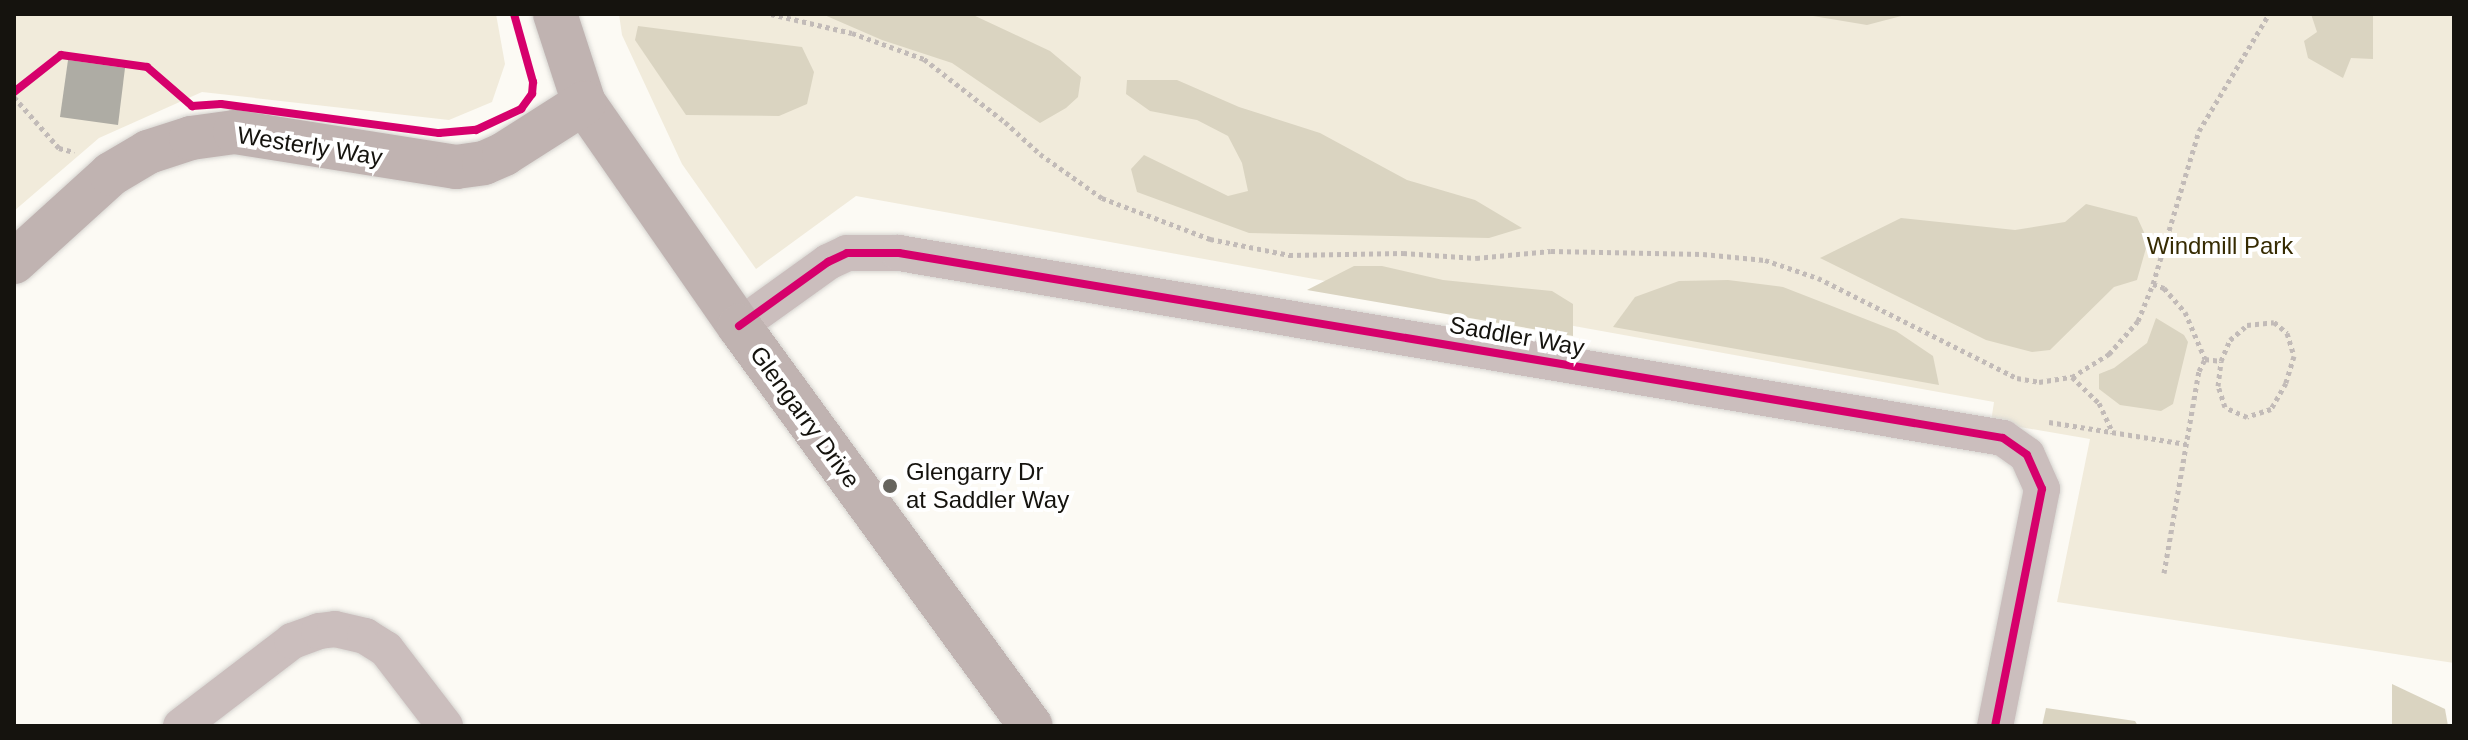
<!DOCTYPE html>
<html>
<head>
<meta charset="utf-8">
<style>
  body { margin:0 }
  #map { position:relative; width:2468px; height:740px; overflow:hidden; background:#fcfaf4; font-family:Helvetica,sans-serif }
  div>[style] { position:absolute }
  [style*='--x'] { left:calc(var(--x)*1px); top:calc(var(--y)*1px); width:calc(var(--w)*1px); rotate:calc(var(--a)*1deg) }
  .green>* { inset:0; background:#f1ebdb }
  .forest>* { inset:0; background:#dad4c1 }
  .building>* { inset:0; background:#aeaca4 }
  .path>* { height:5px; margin-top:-2.5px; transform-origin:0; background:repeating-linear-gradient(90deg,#c2bbb8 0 4px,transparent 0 8px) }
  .roads { filter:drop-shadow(0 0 2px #d6d4d0) drop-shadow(0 0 2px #d6d4d0) }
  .street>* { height:36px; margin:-18px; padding:0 18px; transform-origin:18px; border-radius:18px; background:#cbbebd }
  .secondary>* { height:44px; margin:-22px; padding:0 22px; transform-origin:22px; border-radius:22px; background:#c0b3b1 }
  .cycleway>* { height:8px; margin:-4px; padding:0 4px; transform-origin:4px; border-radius:4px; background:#d6006c }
  .dots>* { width:22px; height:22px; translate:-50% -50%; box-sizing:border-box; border:4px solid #fff; border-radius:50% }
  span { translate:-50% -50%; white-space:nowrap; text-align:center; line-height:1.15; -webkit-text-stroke:8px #fff; paint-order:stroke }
  .street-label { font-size:24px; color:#15130e }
  .park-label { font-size:24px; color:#362b02 }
  .poi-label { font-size:24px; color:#15130e }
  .left { translate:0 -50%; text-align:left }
  .frame { position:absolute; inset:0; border:16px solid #15130e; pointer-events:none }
</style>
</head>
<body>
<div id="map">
  <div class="green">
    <i style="clip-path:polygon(14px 14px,496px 14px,505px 64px,492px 102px,449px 120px,202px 92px,99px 138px,14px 211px)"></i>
    <i style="clip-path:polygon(619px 14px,2454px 14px,2454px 663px,2057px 602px,2090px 439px,1991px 422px,1994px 402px,856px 196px,756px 269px,682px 164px,622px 35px)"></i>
  </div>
  <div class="forest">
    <i style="clip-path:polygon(822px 14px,971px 14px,1050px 51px,1081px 77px,1078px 97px,1066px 108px,1040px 123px,952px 63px,882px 40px)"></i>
    <i style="clip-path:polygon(1801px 14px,1909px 14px,1867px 25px)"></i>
    <i style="clip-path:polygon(2311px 14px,2373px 14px,2373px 59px,2351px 58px,2343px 78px,2308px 58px,2304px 41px,2317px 32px)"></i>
    <i style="clip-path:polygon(638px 26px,802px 47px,814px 72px,807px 104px,779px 116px,686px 115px,635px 40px)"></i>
    <i style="clip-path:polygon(1127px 80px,1177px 80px,1239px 107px,1320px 133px,1407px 180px,1475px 200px,1522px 228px,1489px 238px,1249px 233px,1137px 192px,1131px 169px,1144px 155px,1228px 196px,1248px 191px,1242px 163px,1228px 136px,1197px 120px,1150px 111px,1126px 94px)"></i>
    <i style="clip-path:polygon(2086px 204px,2137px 217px,2148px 241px,2137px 280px,2114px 287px,2050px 350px,2032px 352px,1986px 340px,1820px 258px,1901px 218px,2015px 230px,2065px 222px)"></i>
    <i style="clip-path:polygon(1354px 266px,1382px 266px,1443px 280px,1552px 291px,1573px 304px,1573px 336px,1307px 290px)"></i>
    <i style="clip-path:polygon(1728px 280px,1783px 287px,1896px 331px,1933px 356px,1939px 385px,1613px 327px,1635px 297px,1679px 281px)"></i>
    <i style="clip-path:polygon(2156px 318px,2184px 335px,2188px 342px,2173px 404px,2161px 411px,2120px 405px,2099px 389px,2099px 374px,2114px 368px,2147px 343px)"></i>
    <i style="clip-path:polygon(2392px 684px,2445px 709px,2448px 726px,2392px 726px)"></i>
    <i style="clip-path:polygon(2046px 708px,2135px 721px,2138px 726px,2042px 726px)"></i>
  </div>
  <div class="building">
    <i style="clip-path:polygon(68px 60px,125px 68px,118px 125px,60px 117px)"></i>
  </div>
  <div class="path">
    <i style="--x:771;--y:14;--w:83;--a:13.2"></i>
    <i style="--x:852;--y:33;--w:77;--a:19.9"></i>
    <i style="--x:924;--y:59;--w:103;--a:37.9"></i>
    <i style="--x:1005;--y:122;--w:47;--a:42.4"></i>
    <i style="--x:1040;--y:154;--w:76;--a:35.4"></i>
    <i style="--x:1102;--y:198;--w:116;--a:20.8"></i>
    <i style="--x:1210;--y:239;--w:81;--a:11.4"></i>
    <i style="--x:1289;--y:255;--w:114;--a:-1"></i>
    <i style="--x:1403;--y:253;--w:73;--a:3.9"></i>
    <i style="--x:1476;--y:258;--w:75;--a:-5.3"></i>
    <i style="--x:1551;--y:251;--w:152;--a:1.1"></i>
    <i style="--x:1703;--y:254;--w:62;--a:5.5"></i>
    <i style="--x:1765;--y:260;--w:56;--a:18.8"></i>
    <i style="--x:1818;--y:278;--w:223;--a:26.7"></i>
    <i style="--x:2017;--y:378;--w:22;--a:10"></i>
    <i style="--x:2039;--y:382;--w:33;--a:-9"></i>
    <i style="--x:2072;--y:377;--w:44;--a:-31.9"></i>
    <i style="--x:2109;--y:354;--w:44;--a:-48.7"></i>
    <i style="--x:2138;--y:321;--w:40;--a:-68"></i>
    <i style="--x:2153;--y:284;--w:160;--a:-73.3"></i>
    <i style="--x:2199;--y:131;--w:136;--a:-59.1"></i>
    <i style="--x:14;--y:97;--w:68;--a:48.6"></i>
    <i style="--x:59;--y:148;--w:16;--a:15"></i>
    <i style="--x:2153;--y:284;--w:12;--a:20"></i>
    <i style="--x:2164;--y:288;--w:32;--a:49"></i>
    <i style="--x:2185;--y:312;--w:51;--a:66.9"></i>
    <i style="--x:2205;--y:359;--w:16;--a:7"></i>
    <i style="--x:2274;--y:322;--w:17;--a:40"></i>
    <i style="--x:2287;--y:333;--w:24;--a:73"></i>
    <i style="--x:2294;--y:356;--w:28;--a:107"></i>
    <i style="--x:2286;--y:383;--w:30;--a:120"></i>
    <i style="--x:2271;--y:409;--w:25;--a:162"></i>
    <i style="--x:2247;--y:417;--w:24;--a:-156"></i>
    <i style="--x:2225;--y:407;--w:22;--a:-108"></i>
    <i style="--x:2218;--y:386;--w:25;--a:-83"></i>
    <i style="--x:2221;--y:361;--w:23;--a:-67"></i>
    <i style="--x:2230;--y:340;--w:23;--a:-41"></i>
    <i style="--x:2247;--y:325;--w:27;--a:-6"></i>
    <i style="--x:2072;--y:377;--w:37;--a:44"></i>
    <i style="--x:2099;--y:403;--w:33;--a:65"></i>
    <i style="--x:2049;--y:422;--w:139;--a:9.1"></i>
    <i style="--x:2164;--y:573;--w:205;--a:-80.2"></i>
    <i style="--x:2199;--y:371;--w:13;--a:-63"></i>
  </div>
  <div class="roads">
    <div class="street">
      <i style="--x:739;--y:326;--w:110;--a:-35.7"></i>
      <i style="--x:828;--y:262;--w:21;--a:-25"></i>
      <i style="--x:847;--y:253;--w:52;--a:0"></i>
      <i style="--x:899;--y:253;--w:1119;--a:9.51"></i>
      <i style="--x:2003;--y:438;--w:29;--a:35"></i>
      <i style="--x:2027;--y:455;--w:37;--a:66"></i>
      <i style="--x:2042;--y:489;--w:242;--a:101.2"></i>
      <i style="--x:181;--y:726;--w:140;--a:-37.4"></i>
      <i style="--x:292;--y:641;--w:29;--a:-20"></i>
      <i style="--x:319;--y:631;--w:16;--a:-7"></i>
      <i style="--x:335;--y:629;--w:31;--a:13"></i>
      <i style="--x:365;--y:636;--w:25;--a:32"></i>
      <i style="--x:386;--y:649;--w:97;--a:52.5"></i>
    </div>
    <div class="secondary">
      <i style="--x:555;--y:14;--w:94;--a:72"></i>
      <i style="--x:584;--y:103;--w:272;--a:55.2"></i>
      <i style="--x:739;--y:326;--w:495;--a:53.9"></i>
      <i style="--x:14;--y:262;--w:131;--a:-42.2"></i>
      <i style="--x:111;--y:174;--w:43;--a:-30.7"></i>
      <i style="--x:148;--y:152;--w:45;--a:-18"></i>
      <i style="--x:191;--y:138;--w:44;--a:-7.8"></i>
      <i style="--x:235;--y:132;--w:224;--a:9"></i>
      <i style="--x:456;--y:167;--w:28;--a:-8"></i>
      <i style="--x:484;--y:163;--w:22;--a:-24"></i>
      <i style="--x:504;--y:154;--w:95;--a:-32.5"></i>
    </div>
  </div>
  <div class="cycleway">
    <i style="--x:14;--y:92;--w:60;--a:-38.2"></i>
    <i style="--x:61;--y:55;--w:87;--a:7.9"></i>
    <i style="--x:147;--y:67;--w:60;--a:40.9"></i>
    <i style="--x:192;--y:106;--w:29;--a:-4"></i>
    <i style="--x:221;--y:104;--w:220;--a:7.6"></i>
    <i style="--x:439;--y:133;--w:37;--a:-5"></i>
    <i style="--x:476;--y:130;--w:50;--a:-25"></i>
    <i style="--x:521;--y:109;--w:19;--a:-54"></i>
    <i style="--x:532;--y:94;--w:12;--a:-85"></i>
    <i style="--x:533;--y:82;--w:71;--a:-105.6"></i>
    <i style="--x:739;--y:326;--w:110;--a:-35.7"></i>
    <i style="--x:828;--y:262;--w:21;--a:-25"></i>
    <i style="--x:847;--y:253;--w:52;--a:0"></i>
    <i style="--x:899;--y:253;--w:1119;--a:9.51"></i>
    <i style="--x:2003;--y:438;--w:29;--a:35"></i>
    <i style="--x:2027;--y:455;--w:37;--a:66"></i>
    <i style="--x:2042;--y:489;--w:242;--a:101.2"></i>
  </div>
  <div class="dots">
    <i style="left:890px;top:486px;background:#66645e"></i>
  </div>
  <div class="street-label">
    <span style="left:310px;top:146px;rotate:9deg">Westerly Way</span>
    <span style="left:1517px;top:336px;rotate:10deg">Saddler Way</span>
    <span style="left:805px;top:417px;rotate:54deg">Glengarry Drive</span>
  </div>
  <div class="park-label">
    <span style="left:2220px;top:246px">Windmill Park</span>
  </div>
  <div class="poi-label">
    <span class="left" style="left:906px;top:486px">Glengarry Dr<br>at Saddler Way</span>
  </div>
  <div class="frame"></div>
</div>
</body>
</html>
